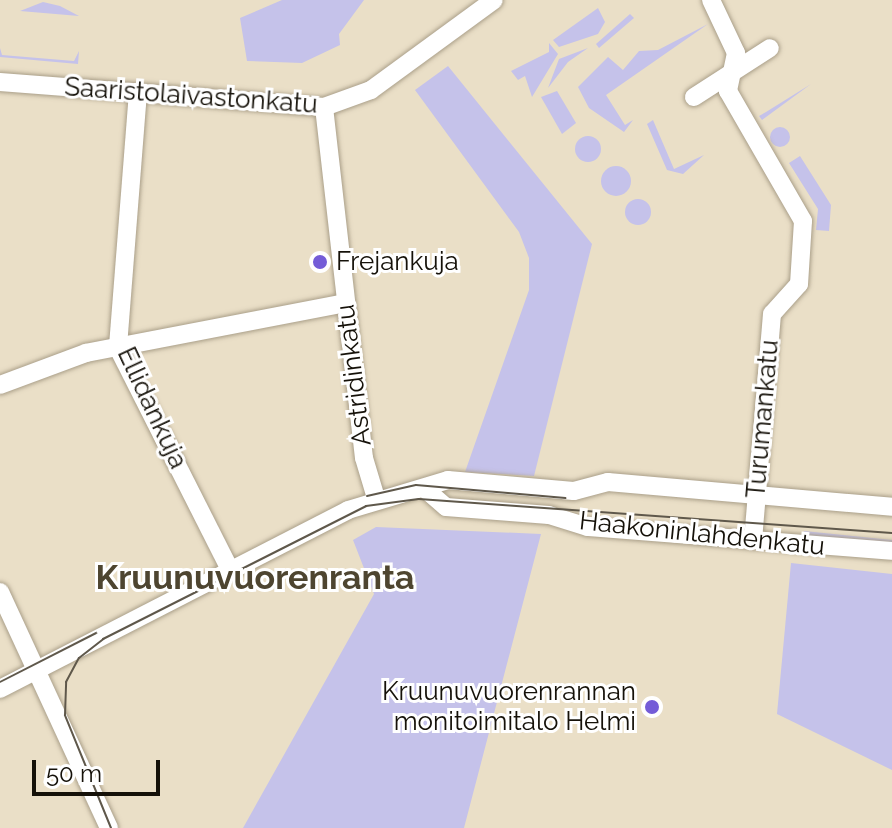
<!DOCTYPE html>
<html>
<head>
<meta charset="utf-8">
<style>
  body { margin:0 }
  #map { position:relative; width:892px; height:828px; overflow:hidden; background:#eadfc7; font-family:Raleway,sans-serif }
  div>[style] { position:absolute }
  [style*='--x'] { left:calc(var(--x)*1px); top:calc(var(--y)*1px); width:calc(var(--w)*1px); rotate:calc(var(--a)*1deg) }
  .green>* { inset:0; background:#c5c2ea }
  .round { border-radius:50% }
  .roads { filter:drop-shadow(0 0 2px #aa9f89) drop-shadow(0 0 2px #aa9f89) }
  .minor>* { height:18px; margin:-9px; padding:0 9px; transform-origin:9px; border-radius:9px; background:#fff }
  .tram>* { height:2px; margin:-1px; padding:0 1px; transform-origin:1px; border-radius:1px; background:#5f584b }
  .dots>* { width:22px; height:22px; translate:-50% -50%; box-sizing:border-box; border:4px solid #fff; border-radius:50% }
  span { translate:-50% -50%; white-space:nowrap; text-align:center; line-height:1.15; -webkit-text-stroke:6px #fff; paint-order:stroke }
  .street-label { font-size:26px; color:#151109 }
  .poi-label { font-size:26px; color:#151109 }
  .left { translate:0 -50%; text-align:left }
  .right { translate:-100% -50%; text-align:right }
  .district-label { font-size:34px; color:#4e4530; font-weight:700 }
  .scale { position:absolute; left:32px; top:760px; width:128px; height:36px; box-sizing:border-box; border:4px solid #151109; border-top:0; padding-left:10px; font-size:24px; line-height:28px; white-space:nowrap; color:#151109; -webkit-text-stroke:6px #fff; paint-order:stroke }
</style>
</head>
<body>
<div id="map">
  <div class="green">
    <i style="clip-path:polygon(282px 0,364px 0,339px 34px,340px 45px,302px 63px,247px 61px,240px 18px)"></i>
    <i style="clip-path:polygon(43px 2px,60px 6px,79px 16px,20px 11px)"></i>
    <i style="clip-path:polygon(598px 8px,605px 22px,598px 34px,559px 47px,553px 40px)"></i>
    <i style="clip-path:polygon(630px 14px,634px 18px,599px 48px,596px 44px)"></i>
    <i style="clip-path:polygon(708px 24px,606px 95px,625px 125px,633px 120px,624px 132px,589px 108px,578px 87px,608px 57px,623px 70px,639px 51px,658px 50px)"></i>
    <i style="clip-path:polygon(549px 43px,558px 54px,532px 97px,525px 76px,518px 80px,511px 71px,549px 52px)"></i>
    <i style="clip-path:polygon(0 48px,2px 55px,74px 61px,79px 51px,78px 64px,0 57px)"></i>
    <i style="clip-path:polygon(588px 48px,568px 62px,548px 88px,559px 59px)"></i>
    <i style="clip-path:polygon(448px 66px,592px 244px,534px 476px,465px 472px,529px 290px,529px 258px,519px 232px,415px 90px)"></i>
    <i style="clip-path:polygon(811px 84px,762px 120px,759px 116px,766px 112px)"></i>
    <i style="clip-path:polygon(557px 91px,576px 123px,562px 134px,541px 97px)"></i>
    <i style="clip-path:polygon(653px 120px,674px 169px,704px 155px,683px 174px,667px 170px,647px 124px)"></i>
    <i class="round" style="left:770px;top:127px;width:20px;height:20px"></i>
    <i class="round" style="left:575px;top:136px;width:26px;height:26px"></i>
    <i style="clip-path:polygon(800px 156px,831px 205px,829px 231px,816px 230px,818px 209px,789px 163px)"></i>
    <i class="round" style="left:601px;top:166px;width:30px;height:30px"></i>
    <i class="round" style="left:625px;top:199px;width:26px;height:26px"></i>
    <i style="clip-path:polygon(376px 527px,541px 534px,464px 828px,243px 828px,374px 594px,353px 540px)"></i>
    <i style="clip-path:polygon(804px 531px,892px 540px,892px 545px,803px 539px)"></i>
    <i style="clip-path:polygon(791px 563px,892px 574px,892px 770px,777px 714px)"></i>
  </div>
  <div class="roads">
    <div class="minor">
      <i style="--x:711;--y:0;--w:59;--a:64.7"></i>
      <i style="--x:736;--y:53;--w:39;--a:102"></i>
      <i style="--x:728;--y:91;--w:150;--a:60"></i>
      <i style="--x:803;--y:221;--w:63;--a:93.6"></i>
      <i style="--x:799;--y:284;--w:40;--a:132"></i>
      <i style="--x:772;--y:314;--w:227;--a:94.8"></i>
      <i style="--x:0;--y:82;--w:325;--a:4.4"></i>
      <i style="--x:324;--y:107;--w:50;--a:-19.9"></i>
      <i style="--x:371;--y:90;--w:152;--a:-36.2"></i>
      <i style="--x:138;--y:92;--w:257;--a:94.5"></i>
      <i style="--x:118;--y:348;--w:249;--a:63.2"></i>
      <i style="--x:694;--y:97;--w:90;--a:-32.8"></i>
      <i style="--x:324;--y:107;--w:353;--a:83.5"></i>
      <i style="--x:364;--y:458;--w:42;--a:73.3"></i>
      <i style="--x:0;--y:385;--w:92;--a:-20.4"></i>
      <i style="--x:86;--y:353;--w:264;--a:-10.9"></i>
      <i style="--x:424;--y:488;--w:29;--a:41"></i>
      <i style="--x:446;--y:507;--w:103;--a:4.4"></i>
      <i style="--x:549;--y:515;--w:41;--a:17.1"></i>
      <i style="--x:588;--y:527;--w:305;--a:4.5"></i>
      <i style="--x:0;--y:592;--w:260;--a:65.2"></i>
      <i style="--x:0;--y:689;--w:391;--a:-27.2"></i>
      <i style="--x:348;--y:510;--w:104;--a:-16.7"></i>
      <i style="--x:448;--y:480;--w:126;--a:5"></i>
      <i style="--x:574;--y:491;--w:35;--a:-15"></i>
      <i style="--x:608;--y:482;--w:285;--a:5"></i>
    </div>
  </div>
  <div class="tram">
    <i style="--x:367;--y:496;--w:50;--a:-12.7"></i>
    <i style="--x:416;--y:485;--w:150;--a:5"></i>
    <i style="--x:0;--y:682;--w:108;--a:-27"></i>
    <i style="--x:111;--y:828;--w:122;--a:-112.2"></i>
    <i style="--x:65;--y:715;--w:33;--a:-88"></i>
    <i style="--x:66;--y:682;--w:27;--a:-62"></i>
    <i style="--x:79;--y:658;--w:31;--a:-38"></i>
    <i style="--x:103;--y:639;--w:295;--a:-26.8"></i>
    <i style="--x:366;--y:506;--w:53;--a:-7.5"></i>
    <i style="--x:419;--y:499;--w:474;--a:4.1"></i>
  </div>
  <div class="dots">
    <i style="left:320px;top:262px;background:#745cd7"></i>
    <i style="left:652px;top:707px;background:#745cd7"></i>
  </div>
  <div class="street-label">
    <span style="left:191px;top:96px;rotate:4deg">Saaristolaivastonkatu</span>
    <span style="left:354px;top:375px;rotate:-97deg">Astridinkatu</span>
    <span style="left:152px;top:408px;rotate:65deg">Ellidankuja</span>
    <span style="left:763px;top:419px;rotate:-85deg">Turumankatu</span>
    <span style="left:702px;top:534px;rotate:6deg">Haakoninlahdenkatu</span>
  </div>
  <div class="poi-label">
    <span class="left" style="left:336px;top:262px">Frejankuja</span>
    <span class="right" style="left:636px;top:707px">Kruunuvuorenrannan<br>monitoimitalo Helmi</span>
  </div>
  <div class="district-label">
    <span style="left:255px;top:578px">Kruunuvuorenranta</span>
  </div>
  <div class="scale">50 m</div>
</div>
</body>
</html>
